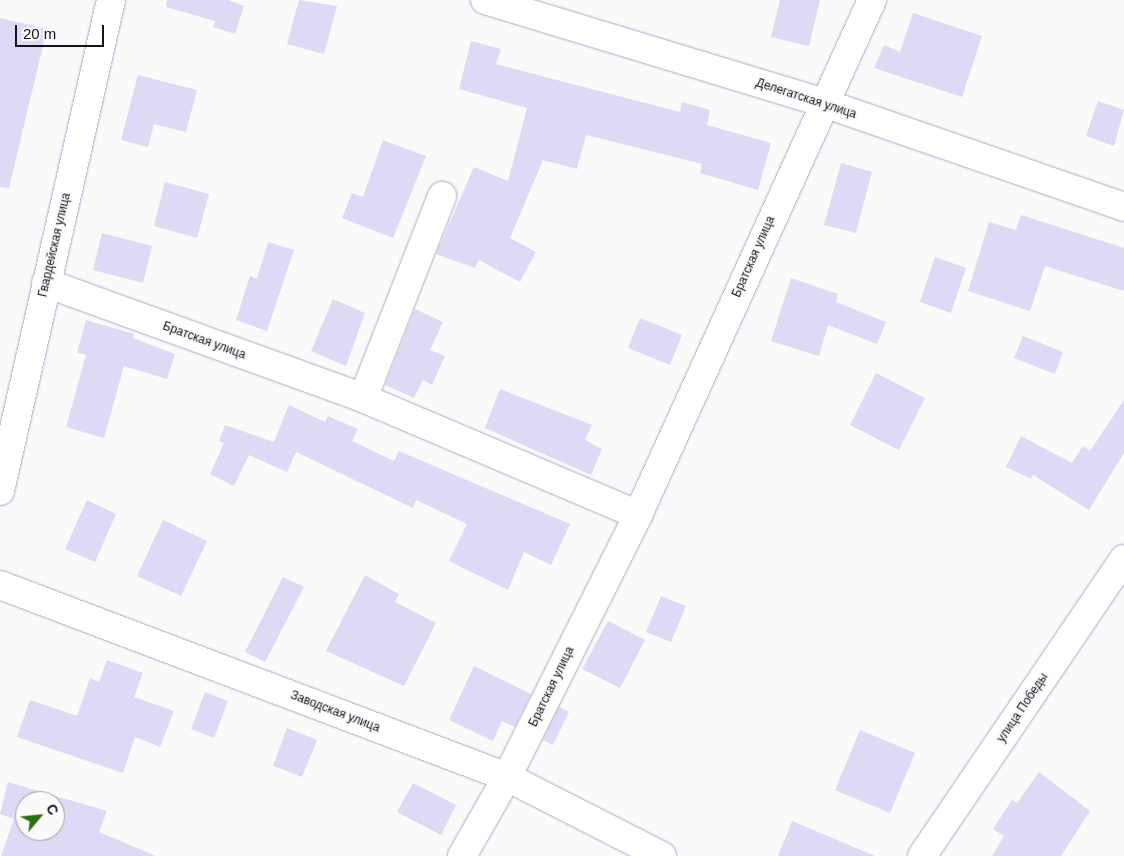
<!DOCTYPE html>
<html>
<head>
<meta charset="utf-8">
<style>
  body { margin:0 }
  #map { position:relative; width:1124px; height:856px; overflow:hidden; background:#fafafa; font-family:Arial,sans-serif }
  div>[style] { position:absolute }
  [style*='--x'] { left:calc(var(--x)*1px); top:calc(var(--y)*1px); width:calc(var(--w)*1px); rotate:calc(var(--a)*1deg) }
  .building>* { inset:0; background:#dcdaf4 }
  .roads { filter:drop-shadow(0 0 1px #adaacb) drop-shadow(0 0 1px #adaacb) }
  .minor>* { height:28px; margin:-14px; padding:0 14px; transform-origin:14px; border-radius:14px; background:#fff }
  .tertiary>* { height:28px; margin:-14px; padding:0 14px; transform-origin:14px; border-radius:14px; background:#fff }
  span { translate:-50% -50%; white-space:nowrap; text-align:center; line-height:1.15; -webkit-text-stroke:4.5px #fafafa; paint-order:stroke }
  .street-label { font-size:12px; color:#13121e }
  .north { position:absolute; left:15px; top:791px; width:50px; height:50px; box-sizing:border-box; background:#fafafa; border:1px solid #9e9da2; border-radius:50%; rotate:62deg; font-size:14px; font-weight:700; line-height:20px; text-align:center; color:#13121e }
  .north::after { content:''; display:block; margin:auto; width:18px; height:22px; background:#2b7110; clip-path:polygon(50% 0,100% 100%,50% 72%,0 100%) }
  .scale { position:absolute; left:15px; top:25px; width:89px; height:22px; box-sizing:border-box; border:2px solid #13121e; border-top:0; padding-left:6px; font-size:15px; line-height:18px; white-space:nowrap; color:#13121e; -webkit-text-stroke:4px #fafafa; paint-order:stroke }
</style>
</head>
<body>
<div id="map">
  <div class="building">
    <i style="clip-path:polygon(167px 0,228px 0,244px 6px,235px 34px,213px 27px,215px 21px,166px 7px)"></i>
    <i style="clip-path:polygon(299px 0,337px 6px,324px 54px,287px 44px)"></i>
    <i style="clip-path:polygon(780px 0,820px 0,809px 46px,771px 37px)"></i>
    <i style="clip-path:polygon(913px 13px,982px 36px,962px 97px,874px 68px,884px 45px,900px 52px)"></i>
    <i style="clip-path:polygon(0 18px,47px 29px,9px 188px,0 187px)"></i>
    <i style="clip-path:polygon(471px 41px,501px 49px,496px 64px,680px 112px,682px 102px,710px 110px,707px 125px,771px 143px,758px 190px,700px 173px,702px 164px,586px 135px,577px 169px,543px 160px,510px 238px,536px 252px,520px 282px,479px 260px,475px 268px,436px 254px,474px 167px,508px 181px,527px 108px,459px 89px)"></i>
    <i style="clip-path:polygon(138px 75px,197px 90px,186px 132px,154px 124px,148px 147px,121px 140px)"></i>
    <i style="clip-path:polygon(1098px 101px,1124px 110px,1114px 146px,1086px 136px)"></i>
    <i style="clip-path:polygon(383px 140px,426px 156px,393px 238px,342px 218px,352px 193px,363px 197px)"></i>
    <i style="clip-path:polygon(841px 163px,872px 172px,856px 233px,824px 225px)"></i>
    <i style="clip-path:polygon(165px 182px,209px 194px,197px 238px,154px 226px)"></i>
    <i style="clip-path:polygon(1021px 215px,1124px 248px,1124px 291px,1045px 266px,1030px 311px,968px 291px,989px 222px,1016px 230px)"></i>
    <i style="clip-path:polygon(102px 233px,152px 246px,143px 283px,93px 270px)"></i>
    <i style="clip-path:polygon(268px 242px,294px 250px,267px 331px,236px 320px,250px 276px,257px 279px)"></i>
    <i style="clip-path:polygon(935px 257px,966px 268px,951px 313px,920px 302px)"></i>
    <i style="clip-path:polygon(791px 278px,838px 294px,836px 302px,886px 322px,877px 344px,828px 325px,819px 356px,771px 341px)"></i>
    <i style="clip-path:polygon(333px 299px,365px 313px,346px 366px,311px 351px)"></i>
    <i style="clip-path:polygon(415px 309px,443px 322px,430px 350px,445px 356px,432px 385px,423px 380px,414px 398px,385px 385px)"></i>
    <i style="clip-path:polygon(640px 318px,682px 335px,670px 365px,628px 348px)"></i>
    <i style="clip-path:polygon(86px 320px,134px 334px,133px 338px,175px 354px,167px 379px,124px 366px,104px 438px,66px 427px,86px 355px,77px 353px)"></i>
    <i style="clip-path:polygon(1023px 336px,1063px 352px,1055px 374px,1014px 358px)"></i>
    <i style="clip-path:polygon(876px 373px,925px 398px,899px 450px,850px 425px)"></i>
    <i style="clip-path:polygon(500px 389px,592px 425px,585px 440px,602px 449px,591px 475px,485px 428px)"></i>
    <i style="clip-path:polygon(1124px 400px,1124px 453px,1089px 510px,1033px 475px,1031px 479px,1006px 467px,1021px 436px,1072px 463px,1083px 446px,1090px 451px)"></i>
    <i style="clip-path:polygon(289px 405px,325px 422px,328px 416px,358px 429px,352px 441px,394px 461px,399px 451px,570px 524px,551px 565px,524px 552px,508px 590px,449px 561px,467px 524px,416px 500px,413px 508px,296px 452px,287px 472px,249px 455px,234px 486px,210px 474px,224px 443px,219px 441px,225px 425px,274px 442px)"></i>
    <i style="clip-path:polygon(87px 500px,116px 514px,95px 562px,65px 549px)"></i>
    <i style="clip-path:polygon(163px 520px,207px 541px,181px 596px,137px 576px)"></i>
    <i style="clip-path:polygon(365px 575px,399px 594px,395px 602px,436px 623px,404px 686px,326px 651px)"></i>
    <i style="clip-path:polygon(283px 577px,304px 587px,265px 662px,245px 652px)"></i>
    <i style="clip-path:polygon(661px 596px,686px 606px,671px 642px,646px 632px)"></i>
    <i style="clip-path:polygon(608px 621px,645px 640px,620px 688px,582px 669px)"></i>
    <i style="clip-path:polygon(107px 660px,143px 673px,134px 697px,174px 711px,160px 747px,135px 737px,123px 773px,17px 737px,30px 700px,77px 716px,90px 678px,99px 682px)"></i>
    <i style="clip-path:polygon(474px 666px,531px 694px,515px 727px,502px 721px,493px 741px,449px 720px)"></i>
    <i style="clip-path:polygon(205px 692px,228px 701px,214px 738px,191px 729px)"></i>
    <i style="clip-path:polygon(559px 707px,569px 712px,553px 745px,543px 740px)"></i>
    <i style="clip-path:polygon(287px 728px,317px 740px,302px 777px,273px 766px)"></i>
    <i style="clip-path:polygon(860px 730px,915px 753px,890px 813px,835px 790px)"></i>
    <i style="clip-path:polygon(1039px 772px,1090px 811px,1061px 856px,992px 856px,1004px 836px,993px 829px,1012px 800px,1017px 803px)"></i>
    <i style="clip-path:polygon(evenodd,8px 782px,107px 811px,99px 832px,156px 856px,1px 856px,14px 819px,0 814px,8px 782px,25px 801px,55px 801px,55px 831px,25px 831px,25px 801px)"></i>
    <i style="clip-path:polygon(413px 783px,456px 805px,441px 835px,397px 812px)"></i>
    <i style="clip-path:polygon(792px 821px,875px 856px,778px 856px)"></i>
  </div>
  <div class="roads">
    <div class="minor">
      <i style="--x:485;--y:0;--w:354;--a:16.9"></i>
      <i style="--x:824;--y:103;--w:318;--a:19.1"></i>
      <i style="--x:46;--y:283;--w:337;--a:19.9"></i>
      <i style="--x:363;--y:398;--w:299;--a:23"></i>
      <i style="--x:363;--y:398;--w:217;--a:-68.6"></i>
      <i style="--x:0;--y:491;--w:503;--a:-77.26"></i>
      <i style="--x:0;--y:585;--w:542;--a:20.74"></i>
      <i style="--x:507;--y:777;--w:174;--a:27"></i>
      <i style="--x:462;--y:856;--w:91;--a:-60.3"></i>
      <i style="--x:507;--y:777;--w:293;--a:-63.4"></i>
      <i style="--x:638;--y:515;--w:566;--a:-65.56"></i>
    </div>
    <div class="tertiary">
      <i style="--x:922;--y:856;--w:359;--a:-55.8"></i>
    </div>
  </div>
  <div class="street-label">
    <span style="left:806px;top:99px;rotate:18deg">Делегатская улица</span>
    <span style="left:55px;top:245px;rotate:-77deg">Гвардейская улица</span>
    <span style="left:754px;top:257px;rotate:-66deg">Братская улица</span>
    <span style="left:204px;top:341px;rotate:20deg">Братская улица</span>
    <span style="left:552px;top:687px;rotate:-64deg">Братская улица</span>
    <span style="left:1023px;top:708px;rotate:-56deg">улица Победы</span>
    <span style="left:335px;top:712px;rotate:21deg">Заводская улица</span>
  </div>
  <div class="north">С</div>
  <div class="scale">20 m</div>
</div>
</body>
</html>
